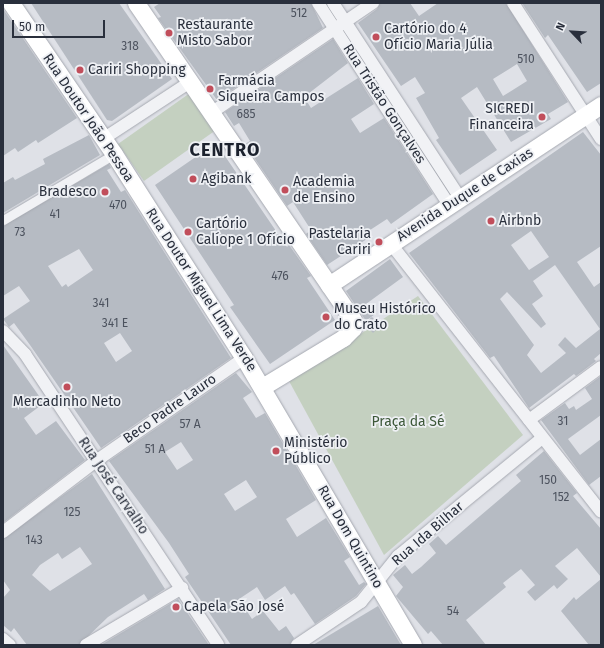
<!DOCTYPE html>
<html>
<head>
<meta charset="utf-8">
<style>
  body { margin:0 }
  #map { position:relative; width:604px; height:648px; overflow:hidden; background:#dfe1e7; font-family:"Fira Sans",sans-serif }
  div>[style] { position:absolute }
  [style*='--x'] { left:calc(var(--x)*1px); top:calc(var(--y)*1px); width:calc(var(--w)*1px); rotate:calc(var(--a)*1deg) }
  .green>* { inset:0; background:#c4d0c0 }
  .building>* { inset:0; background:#b6bbc3 }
  .roads { filter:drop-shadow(0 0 1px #a5a8b0) drop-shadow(0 0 1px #a5a8b0) }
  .pedestrian>* { height:9px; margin:-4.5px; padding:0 4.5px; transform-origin:4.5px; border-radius:4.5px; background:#f1f2f5 }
  .minor>* { height:12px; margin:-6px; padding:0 6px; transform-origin:6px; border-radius:6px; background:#f1f2f5 }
  .secondary>* { height:17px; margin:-8.5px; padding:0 8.5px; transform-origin:8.5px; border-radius:8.5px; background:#fff }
  .dots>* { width:11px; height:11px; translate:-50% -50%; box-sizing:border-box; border:2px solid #eef0f4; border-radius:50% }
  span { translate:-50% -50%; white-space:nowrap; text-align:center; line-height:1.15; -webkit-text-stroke:3.5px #eef0f4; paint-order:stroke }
  .number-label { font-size:12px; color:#4c525e }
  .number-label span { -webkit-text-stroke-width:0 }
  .poi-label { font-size:14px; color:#292f3c }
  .left { translate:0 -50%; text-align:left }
  .right { translate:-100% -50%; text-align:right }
  .street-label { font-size:14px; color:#292f3c }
  .park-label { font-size:14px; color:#3c5738 }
  .district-label { font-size:18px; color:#1b212d; font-weight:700; letter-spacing:1px }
  .frame { position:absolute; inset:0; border:4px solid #292f3c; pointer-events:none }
  .north { position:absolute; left:552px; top:12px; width:40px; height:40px; -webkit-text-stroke:3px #eef0f4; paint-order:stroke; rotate:295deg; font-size:11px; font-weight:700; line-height:16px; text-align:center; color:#292f3c }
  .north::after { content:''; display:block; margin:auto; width:14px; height:18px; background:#292f3c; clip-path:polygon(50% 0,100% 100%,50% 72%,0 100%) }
  .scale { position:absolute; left:12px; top:20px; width:93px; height:18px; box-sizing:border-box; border:2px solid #292f3c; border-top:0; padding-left:5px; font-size:12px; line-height:14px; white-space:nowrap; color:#292f3c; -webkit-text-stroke:3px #eef0f4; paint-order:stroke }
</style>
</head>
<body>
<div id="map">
  <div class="green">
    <i style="clip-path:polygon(190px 93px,216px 130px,144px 181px,118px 144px)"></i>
    <i style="clip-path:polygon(418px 296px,523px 435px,384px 555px,289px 381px)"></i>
  </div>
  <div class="building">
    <i style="clip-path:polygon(31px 3px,119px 3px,172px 79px,112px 121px,107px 120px)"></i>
    <i style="clip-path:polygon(160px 3px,311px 3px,323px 28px,217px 100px,158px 18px,161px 17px,154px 7px)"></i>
    <i style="clip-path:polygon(evenodd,380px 3px,410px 3px,419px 16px,438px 3px,506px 3px,568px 102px,548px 114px,551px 119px,511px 142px,477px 87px,461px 98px,497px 150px,460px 175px,436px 140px,439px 138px,416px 98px,425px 93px,415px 77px,401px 86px,358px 23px,377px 9px,380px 3px,517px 64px,527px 81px,503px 96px,493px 79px,517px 64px)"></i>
    <i style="clip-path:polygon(522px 3px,601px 3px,601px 83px,587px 92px,548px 35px,545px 38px)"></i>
    <i style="clip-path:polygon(3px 9px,77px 118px,38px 143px,36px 140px,18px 152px,15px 148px,3px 156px)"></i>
    <i style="clip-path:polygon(333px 39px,348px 63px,304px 97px,311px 108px,358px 78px,374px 104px,351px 119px,360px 133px,384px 118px,433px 194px,391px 224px,387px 219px,367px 232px,370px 237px,327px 265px,306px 234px,311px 230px,293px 202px,287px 206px,245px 144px,250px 141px,239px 123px,234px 126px,225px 112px)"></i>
    <i style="clip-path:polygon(evenodd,583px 132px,601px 155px,601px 246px,577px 262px,594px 287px,601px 282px,601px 353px,594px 359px,596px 361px,576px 376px,574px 374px,529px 408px,494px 356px,490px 358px,409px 253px,583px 132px,531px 231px,549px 257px,529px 270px,511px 245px,531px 231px,583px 132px,555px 265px,600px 329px,576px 348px,565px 337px,558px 345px,566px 353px,541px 373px,527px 355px,534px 345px,500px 299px,507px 292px,541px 328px,546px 324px,532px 304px,543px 296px,533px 281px,555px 265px)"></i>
    <i style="clip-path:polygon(89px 135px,100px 155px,3px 213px,3px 183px,13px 177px,15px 180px,45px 164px,43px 159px)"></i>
    <i style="clip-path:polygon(216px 143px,287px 247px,289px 245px,311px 276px,307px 278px,335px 320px,270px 364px,230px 307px,234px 305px,155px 185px)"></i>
    <i style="clip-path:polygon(evenodd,109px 164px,111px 168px,107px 170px,121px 192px,125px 190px,231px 358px,101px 448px,30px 345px,14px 323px,9px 327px,3px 319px,30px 301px,19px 286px,3px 296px,3px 226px,109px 164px,79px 249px,93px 270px,68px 287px,66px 284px,62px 287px,48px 266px,79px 249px,109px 164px,120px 333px,132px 351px,116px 362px,104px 343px,120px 333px)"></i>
    <i style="clip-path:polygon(390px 259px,403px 277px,366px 304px,375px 314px,366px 321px,346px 291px)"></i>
    <i style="clip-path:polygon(372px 317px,380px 326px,373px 333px,364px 323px)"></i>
    <i style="clip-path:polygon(3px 345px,44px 403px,24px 418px,36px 435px,56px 421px,85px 460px,3px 523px)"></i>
    <i style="clip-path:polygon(evenodd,236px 373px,252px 392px,243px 398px,256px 418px,265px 413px,316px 500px,286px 519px,297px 537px,326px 518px,350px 557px,344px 561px,359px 585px,364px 582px,366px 584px,356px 596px,315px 624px,294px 593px,291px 595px,285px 586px,265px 600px,257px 587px,239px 599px,252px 619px,263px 611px,279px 631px,286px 626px,294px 638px,290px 645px,231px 645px,185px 577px,189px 574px,169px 543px,109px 461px,236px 373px,181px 442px,193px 460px,177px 470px,165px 452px,181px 442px,236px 373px,246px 480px,257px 497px,235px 511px,224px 494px,246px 480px)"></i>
    <i style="clip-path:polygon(601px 376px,601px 415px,568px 439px,580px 455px,601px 439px,601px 476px,589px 485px,541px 420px,565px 403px,569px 409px,574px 406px,576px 410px,592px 399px,585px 388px)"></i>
    <i style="clip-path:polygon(544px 451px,577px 493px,573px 496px,601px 529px,601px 577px,577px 548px,555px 566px,568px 579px,557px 589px,554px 585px,535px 601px,527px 592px,535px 585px,521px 569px,503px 583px,506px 587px,466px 620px,486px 645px,443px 645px,431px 631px,428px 634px,396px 596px,403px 587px,393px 575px,405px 565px,412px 574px,421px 567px,436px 553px,429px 544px,438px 536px,446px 545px,521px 481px,516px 475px)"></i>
    <i style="clip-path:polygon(evenodd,92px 474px,165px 589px,148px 600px,144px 594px,108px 617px,79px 645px,27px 645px,14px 628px,11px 632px,3px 625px,3px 598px,10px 590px,3px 580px,3px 539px,92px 474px,80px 547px,92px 564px,50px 591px,32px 575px,40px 565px,58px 553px,62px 559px,80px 547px)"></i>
    <i style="clip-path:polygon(601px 579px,601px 645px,589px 645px,561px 611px,574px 597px,576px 600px)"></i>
    <i style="clip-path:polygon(178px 599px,209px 645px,101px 645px,106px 642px)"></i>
    <i style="clip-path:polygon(378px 606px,401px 645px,313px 645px)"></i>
  </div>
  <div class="roads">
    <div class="pedestrian">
      <i style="--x:3;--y:220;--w:129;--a:-30.7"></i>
    </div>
    <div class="minor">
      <i style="--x:318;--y:3;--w:241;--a:57"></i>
      <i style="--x:333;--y:3;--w:233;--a:56.9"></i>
      <i style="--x:513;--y:3;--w:162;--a:57.1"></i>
      <i style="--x:211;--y:113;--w:196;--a:-34.2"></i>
      <i style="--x:103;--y:139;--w:104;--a:-33.2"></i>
      <i style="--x:391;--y:244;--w:340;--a:51.9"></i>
      <i style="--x:3;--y:331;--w:32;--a:46"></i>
      <i style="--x:25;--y:354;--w:349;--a:56.4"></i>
      <i style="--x:529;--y:420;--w:89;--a:-36.4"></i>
      <i style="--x:3;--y:532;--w:117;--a:-37.4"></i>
      <i style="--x:96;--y:461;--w:180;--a:-34.8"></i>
      <i style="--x:3;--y:639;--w:9;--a:41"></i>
      <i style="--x:86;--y:645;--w:112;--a:-30.7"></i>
      <i style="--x:297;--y:645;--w:77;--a:-33.9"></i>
      <i style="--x:361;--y:602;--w:59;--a:-51.2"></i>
      <i style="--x:398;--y:556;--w:186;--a:-39.3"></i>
    </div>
    <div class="secondary">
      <i style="--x:11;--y:3;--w:183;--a:55.7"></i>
      <i style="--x:114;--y:154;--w:242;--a:57.5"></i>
      <i style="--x:244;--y:358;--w:333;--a:59.5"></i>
      <i style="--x:136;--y:3;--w:384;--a:55.6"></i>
      <i style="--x:353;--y:320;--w:8;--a:90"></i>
      <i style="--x:353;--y:328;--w:14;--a:135"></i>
      <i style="--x:343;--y:338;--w:95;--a:148.8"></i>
      <i style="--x:329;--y:285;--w:326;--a:-33.5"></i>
    </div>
  </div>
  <div class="dots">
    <i style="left:169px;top:33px;background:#c14e5b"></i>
    <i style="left:376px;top:37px;background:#c14e5b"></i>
    <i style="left:80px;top:70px;background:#c14e5b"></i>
    <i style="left:210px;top:89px;background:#c14e5b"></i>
    <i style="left:542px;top:117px;background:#c14e5b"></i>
    <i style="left:193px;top:179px;background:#c14e5b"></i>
    <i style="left:285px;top:190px;background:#c14e5b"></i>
    <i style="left:105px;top:192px;background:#c14e5b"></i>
    <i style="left:491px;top:221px;background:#c14e5b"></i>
    <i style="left:188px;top:232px;background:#c14e5b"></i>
    <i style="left:379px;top:242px;background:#c14e5b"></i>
    <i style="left:326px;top:317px;background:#c14e5b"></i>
    <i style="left:67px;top:387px;background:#c14e5b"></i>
    <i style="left:276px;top:451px;background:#c14e5b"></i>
    <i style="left:176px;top:607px;background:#c14e5b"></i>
  </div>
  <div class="number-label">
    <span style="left:299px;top:14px">512</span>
    <span style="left:130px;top:47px">318</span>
    <span style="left:526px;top:60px">510</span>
    <span style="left:246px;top:115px">685</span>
    <span style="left:118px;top:206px">470</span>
    <span style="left:55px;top:215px">41</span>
    <span style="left:20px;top:233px">73</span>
    <span style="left:280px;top:277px">476</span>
    <span style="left:101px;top:304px">341</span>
    <span style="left:115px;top:324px">341 E</span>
    <span style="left:563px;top:422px">31</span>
    <span style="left:190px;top:425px">57 A</span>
    <span style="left:155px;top:450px">51 A</span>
    <span style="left:548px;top:481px">150</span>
    <span style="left:561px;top:498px">152</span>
    <span style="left:72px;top:513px">125</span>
    <span style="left:34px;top:541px">143</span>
    <span style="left:453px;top:612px">54</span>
  </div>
  <div class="poi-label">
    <span class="left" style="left:177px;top:33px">Restaurante<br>Misto Sabor</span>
    <span class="left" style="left:384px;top:37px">Cartório do 4<br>Ofício Maria Júlia</span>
    <span class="left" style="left:88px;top:70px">Cariri Shopping</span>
    <span class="left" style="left:218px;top:89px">Farmácia<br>Siqueira Campos</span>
    <span class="right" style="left:534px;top:117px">SICREDI<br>Financeira</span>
    <span class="left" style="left:201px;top:179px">Agibank</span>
    <span class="left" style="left:293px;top:190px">Academia<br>de Ensino</span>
    <span class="right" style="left:97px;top:192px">Bradesco</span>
    <span class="left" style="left:499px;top:221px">Airbnb</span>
    <span class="left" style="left:196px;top:232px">Cartório<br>Calíope 1 Ofício</span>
    <span class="right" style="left:371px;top:242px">Pastelaria<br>Cariri</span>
    <span class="left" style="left:334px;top:317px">Museu Histórico<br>do Crato</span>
    <span style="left:67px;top:402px">Mercadinho Neto</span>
    <span class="left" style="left:284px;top:451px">Ministério<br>Público</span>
    <span class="left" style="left:184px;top:607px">Capela São José</span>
  </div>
  <div class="street-label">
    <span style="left:384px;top:104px;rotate:57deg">Rua Tristão Gonçalves</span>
    <span style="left:88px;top:118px;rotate:56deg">Rua Doutor João Pessoa</span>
    <span style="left:465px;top:195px;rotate:-33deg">Avenida Duque de Caxias</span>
    <span style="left:201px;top:290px;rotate:57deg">Rua Doutor Miguel Lima Verde</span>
    <span style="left:170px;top:409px;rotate:-35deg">Beco Padre Lauro</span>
    <span style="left:113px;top:486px;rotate:56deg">Rua José Carvalho</span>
    <span style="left:428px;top:534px;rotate:-41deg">Rua Ida Bilhar</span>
    <span style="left:350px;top:537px;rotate:60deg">Rua Dom Quintino</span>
  </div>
  <div class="park-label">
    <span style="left:408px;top:422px">Praça da Sé</span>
  </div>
  <div class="district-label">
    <span style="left:225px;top:150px">CENTRO</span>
  </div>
  <div class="frame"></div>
  <div class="north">N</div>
  <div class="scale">50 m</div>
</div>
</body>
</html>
